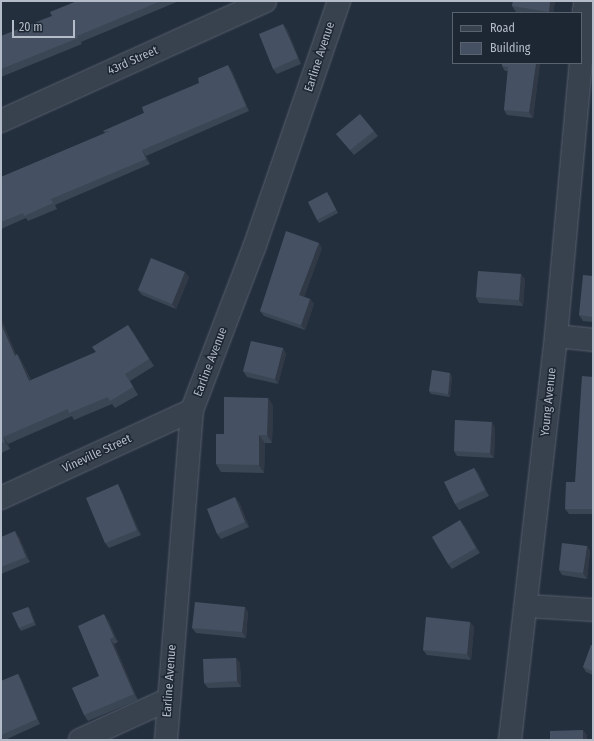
<!DOCTYPE html>
<html>
<head>
<meta charset="utf-8">
<style>
  body { margin:0 }
  #map { position:relative; width:594px; height:741px; overflow:hidden; background:#242f3e; font-family:"Fira Sans Condensed",sans-serif }
  div>[style] { position:absolute }
  [style*='--x'] { left:calc(var(--x)*1px); top:calc(var(--y)*1px); width:calc(var(--w)*1px); rotate:calc(var(--a)*1deg) }
  .roads { filter:drop-shadow(0 0 1px #565f6c) drop-shadow(0 0 1px #565f6c) }
  .minor>* { height:22px; margin:-11px; padding:0 11px; transform-origin:11px; border-radius:11px; background:#38414e }
  .wall>* { inset:0; background:#3b4654 }
  .shaded-wall>* { inset:0; background:#303945 }
  .building>* { inset:0; background:#455162 }
  span { translate:-50% -50%; white-space:nowrap; text-align:center; line-height:1.15; -webkit-text-stroke:3px #1d2633; paint-order:stroke }
  .street-label { font-size:12px; color:#b4bcc9 }
  .frame { position:absolute; inset:0; border:2px solid #b4bcc9; pointer-events:none }
  .legend { position:absolute; left:452px; top:12px; width:130px; height:52px; box-sizing:border-box; background:#1d2633; border:1px solid #59626f; margin:0; padding:5px 7px; list-style:none; font-size:12px; color:#b4bcc9 }
  .legend li { display:flex; align-items:center; gap:8px; height:20px }
  .legend b { width:20px; border:1px solid #59626f }
  .scale { position:absolute; left:12px; top:20px; width:63px; height:18px; box-sizing:border-box; border:2px solid #b4bcc9; border-top:0; padding-left:5px; font-size:12px; line-height:14px; white-space:nowrap; color:#b4bcc9; -webkit-text-stroke:3px #1d2633; paint-order:stroke }
</style>
</head>
<body>
<div id="map">
  <div class="roads">
    <div class="minor">
      <i style="--x:581;--y:59;--w:58;--a:-86.1"></i>
      <i style="--x:1;--y:121;--w:290;--a:-24.4"></i>
      <i style="--x:556;--y:336;--w:37;--a:6"></i>
      <i style="--x:1;--y:498;--w:210;--a:-24.7"></i>
      <i style="--x:526;--y:606;--w:67;--a:3.4"></i>
      <i style="--x:80;--y:740;--w:98;--a:-24.7"></i>
      <i style="--x:166;--y:740;--w:331;--a:-85.5"></i>
      <i style="--x:192;--y:410;--w:173;--a:-69.1"></i>
      <i style="--x:254;--y:248;--w:261;--a:-71"></i>
      <i style="--x:510;--y:740;--w:407;--a:-83.5"></i>
      <i style="--x:556;--y:336;--w:274;--a:-84.8"></i>
    </div>
  </div>
  <div class="wall">
    <i style="clip-path:polygon(77px 1px,179px 1px,81px 42px,82px 44px,1px 77px,1px 36px,52px 16px)"></i>
    <i style="clip-path:polygon(513px 1px,555px 1px,553px 13px,524px 13px,516px 12px,512px 6px)"></i>
    <i style="clip-path:polygon(287px 29px,301px 64px,277px 74px,273px 69px)"></i>
    <i style="clip-path:polygon(540px 63px,533px 118px,507px 115px,504px 110px,508px 71px,505px 71px,502px 66px)"></i>
    <i style="clip-path:polygon(232px 71px,249px 111px,146px 156px,150px 164px,55px 205px,57px 209px,28px 221px,26px 218px,1px 229px,1px 177px,105px 133px,103px 131px,144px 113px)"></i>
    <i style="clip-path:polygon(374px 131px,378px 136px,354px 155px,336px 134px)"></i>
    <i style="clip-path:polygon(329px 195px,338px 213px,319px 223px,317px 220px)"></i>
    <i style="clip-path:polygon(322px 248px,304px 297px,310px 299px,314px 304px,305px 330px,264px 316px,260px 311px)"></i>
    <i style="clip-path:polygon(593px 276px,593px 322px,583px 321px,579px 315px)"></i>
    <i style="clip-path:polygon(189px 277px,176px 309px,142px 295px,138px 290px)"></i>
    <i style="clip-path:polygon(525px 279px,523px 306px,479px 303px,476px 297px)"></i>
    <i style="clip-path:polygon(1px 320px,3px 323px,16px 355px,17px 354px,22px 362px,31px 380px,96px 352px,133px 332px,154px 366px,130px 381px,138px 395px,115px 408px,112px 404px,74px 420px,72px 416px,8px 444px,10px 449px,1px 453px)"></i>
    <i style="clip-path:polygon(283px 348px,286px 354px,278px 384px,247px 377px,243px 371px)"></i>
    <i style="clip-path:polygon(452px 376px,450px 397px,431px 394px,429px 391px)"></i>
    <i style="clip-path:polygon(593px 377px,593px 514px,569px 514px,565px 509px,575px 482px)"></i>
    <i style="clip-path:polygon(268px 398px,273px 406px,272px 443px,265px 443px,264px 473px,221px 472px,216px 464px,224px 434px)"></i>
    <i style="clip-path:polygon(495px 428px,494px 458px,457px 456px,454px 451px)"></i>
    <i style="clip-path:polygon(474px 468px,478px 473px,489px 496px,459px 510px,455px 504px)"></i>
    <i style="clip-path:polygon(121px 490px,141px 535px,109px 548px,105px 543px)"></i>
    <i style="clip-path:polygon(239px 502px,249px 527px,221px 539px,217px 534px)"></i>
    <i style="clip-path:polygon(464px 525px,480px 553px,452px 569px,448px 564px)"></i>
    <i style="clip-path:polygon(1px 537px,19px 537px,30px 562px,1px 574px)"></i>
    <i style="clip-path:polygon(587px 546px,590px 551px,587px 579px,562px 575px,559px 570px)"></i>
    <i style="clip-path:polygon(28px 607px,30px 609px,36px 625px,21px 631px,19px 628px)"></i>
    <i style="clip-path:polygon(248px 612px,246px 638px,196px 633px,192px 628px)"></i>
    <i style="clip-path:polygon(108px 620px,118px 642px,114px 644px,138px 700px,88px 721px,84px 715px,99px 676px)"></i>
    <i style="clip-path:polygon(470px 622px,474px 627px,471px 660px,427px 655px,423px 650px)"></i>
    <i style="clip-path:polygon(593px 645px,593px 675px,586px 672px,583px 667px)"></i>
    <i style="clip-path:polygon(236px 658px,240px 663px,241px 687px,208px 688px,204px 683px)"></i>
    <i style="clip-path:polygon(18px 674px,21px 679px,40px 724px,5px 740px,1px 740px,1px 681px)"></i>
  </div>
  <div class="shaded-wall">
    <i style="clip-path:polygon(550px 1px,555px 1px,553px 13px,549px 13px,549px 12px)"></i>
    <i style="clip-path:polygon(283px 24px,287px 29px,301px 64px,298px 58px)"></i>
    <i style="clip-path:polygon(536px 63px,540px 63px,533px 118px,529px 112px)"></i>
    <i style="clip-path:polygon(228px 65px,232px 71px,249px 111px,246px 106px)"></i>
    <i style="clip-path:polygon(142px 150px,146px 156px,150px 164px,146px 159px)"></i>
    <i style="clip-path:polygon(319px 243px,322px 248px,303px 300px,299px 295px)"></i>
    <i style="clip-path:polygon(185px 272px,189px 277px,176px 309px,172px 304px)"></i>
    <i style="clip-path:polygon(521px 274px,525px 279px,523px 306px,519px 300px)"></i>
    <i style="clip-path:polygon(310px 299px,314px 304px,305px 330px,301px 325px)"></i>
    <i style="clip-path:polygon(1px 320px,3px 323px,20px 363px,15px 356px,1px 324px)"></i>
    <i style="clip-path:polygon(128px 325px,133px 332px,154px 366px,149px 359px)"></i>
    <i style="clip-path:polygon(283px 348px,286px 354px,278px 384px,275px 379px)"></i>
    <i style="clip-path:polygon(17px 354px,22px 362px,34px 388px,29px 381px)"></i>
    <i style="clip-path:polygon(450px 373px,452px 376px,450px 397px,448px 394px)"></i>
    <i style="clip-path:polygon(268px 398px,273px 406px,272px 443px,267px 435px)"></i>
    <i style="clip-path:polygon(492px 422px,495px 428px,494px 458px,490px 453px)"></i>
    <i style="clip-path:polygon(259px 435px,265px 443px,264px 473px,259px 465px)"></i>
    <i style="clip-path:polygon(3px 437px,8px 444px,10px 449px,5px 442px)"></i>
    <i style="clip-path:polygon(474px 468px,478px 473px,489px 496px,485px 490px)"></i>
    <i style="clip-path:polygon(118px 484px,121px 490px,141px 535px,137px 530px)"></i>
    <i style="clip-path:polygon(235px 497px,239px 502px,249px 527px,245px 522px)"></i>
    <i style="clip-path:polygon(460px 520px,464px 525px,480px 553px,476px 548px)"></i>
    <i style="clip-path:polygon(15px 531px,19px 537px,30px 562px,26px 557px)"></i>
    <i style="clip-path:polygon(587px 546px,590px 551px,587px 579px,583px 573px)"></i>
    <i style="clip-path:polygon(28px 607px,30px 609px,36px 625px,34px 622px)"></i>
    <i style="clip-path:polygon(245px 607px,248px 612px,246px 638px,242px 632px)"></i>
    <i style="clip-path:polygon(104px 614px,108px 620px,118px 642px,114px 637px)"></i>
    <i style="clip-path:polygon(470px 622px,474px 627px,471px 660px,467px 654px)"></i>
    <i style="clip-path:polygon(110px 639px,114px 644px,138px 700px,134px 694px)"></i>
    <i style="clip-path:polygon(236px 658px,240px 663px,241px 687px,237px 681px)"></i>
    <i style="clip-path:polygon(18px 674px,21px 679px,40px 724px,37px 719px)"></i>
    <i style="clip-path:polygon(583px 730px,587px 735px,587px 740px,583px 740px)"></i>
  </div>
  <div class="building">
    <i style="clip-path:polygon(77px 1px,161px 1px,77px 36px,78px 38px,1px 69px,1px 36px,52px 16px,50px 12px)"></i>
    <i style="clip-path:polygon(513px 1px,550px 1px,549px 12px,512px 6px)"></i>
    <i style="clip-path:polygon(283px 24px,298px 58px,273px 69px,259px 34px)"></i>
    <i style="clip-path:polygon(502px 63px,536px 63px,529px 112px,504px 110px,508px 67px,502px 66px)"></i>
    <i style="clip-path:polygon(228px 65px,246px 106px,142px 150px,146px 159px,51px 199px,53px 203px,24px 216px,23px 213px,1px 222px,1px 177px,110px 131px,103px 131px,144px 113px,142px 107px,199px 83px,198px 78px)"></i>
    <i style="clip-path:polygon(360px 114px,374px 131px,350px 150px,336px 134px)"></i>
    <i style="clip-path:polygon(327px 192px,336px 210px,317px 220px,308px 202px)"></i>
    <i style="clip-path:polygon(286px 231px,319px 243px,299px 295px,310px 299px,301px 325px,260px 311px)"></i>
    <i style="clip-path:polygon(151px 258px,185px 272px,172px 304px,138px 290px)"></i>
    <i style="clip-path:polygon(478px 271px,521px 274px,519px 300px,476px 297px)"></i>
    <i style="clip-path:polygon(583px 275px,593px 276px,593px 317px,579px 315px)"></i>
    <i style="clip-path:polygon(1px 324px,15px 356px,17px 354px,29px 381px,96px 352px,92px 347px,128px 325px,149px 359px,125px 374px,133px 387px,110px 401px,108px 397px,69px 413px,68px 409px,3px 437px,5px 442px,1px 443px)"></i>
    <i style="clip-path:polygon(251px 341px,283px 348px,275px 379px,243px 371px)"></i>
    <i style="clip-path:polygon(432px 370px,450px 373px,448px 394px,429px 391px)"></i>
    <i style="clip-path:polygon(582px 376px,593px 377px,593px 509px,565px 509px,566px 482px,575px 482px)"></i>
    <i style="clip-path:polygon(224px 397px,268px 398px,267px 435px,259px 435px,259px 465px,216px 464px,216px 434px,224px 434px)"></i>
    <i style="clip-path:polygon(455px 420px,492px 422px,490px 453px,454px 451px)"></i>
    <i style="clip-path:polygon(474px 468px,485px 490px,455px 504px,444px 482px)"></i>
    <i style="clip-path:polygon(118px 484px,137px 530px,105px 543px,86px 498px)"></i>
    <i style="clip-path:polygon(235px 497px,245px 522px,217px 534px,207px 509px)"></i>
    <i style="clip-path:polygon(460px 520px,476px 548px,448px 564px,432px 537px)"></i>
    <i style="clip-path:polygon(15px 531px,26px 557px,1px 567px,1px 537px)"></i>
    <i style="clip-path:polygon(562px 543px,587px 546px,583px 573px,559px 570px)"></i>
    <i style="clip-path:polygon(195px 602px,245px 607px,242px 632px,192px 628px)"></i>
    <i style="clip-path:polygon(28px 607px,34px 622px,19px 628px,12px 613px)"></i>
    <i style="clip-path:polygon(104px 614px,114px 637px,110px 639px,134px 694px,84px 715px,72px 688px,99px 676px,78px 626px)"></i>
    <i style="clip-path:polygon(426px 617px,470px 622px,467px 654px,423px 650px)"></i>
    <i style="clip-path:polygon(591px 645px,593px 645px,593px 671px,583px 667px)"></i>
    <i style="clip-path:polygon(236px 658px,237px 681px,204px 683px,203px 659px)"></i>
    <i style="clip-path:polygon(18px 674px,37px 719px,1px 735px,1px 681px)"></i>
    <i style="clip-path:polygon(583px 730px,583px 740px,550px 740px,550px 731px)"></i>
  </div>
  <div class="street-label">
    <span style="left:320px;top:57px;rotate:-72deg">Earline Avenue</span>
    <span style="left:133px;top:61px;rotate:-24deg">43rd Street</span>
    <span style="left:211px;top:362px;rotate:-69deg">Earline Avenue</span>
    <span style="left:549px;top:402px;rotate:-84deg">Young Avenue</span>
    <span style="left:97px;top:454px;rotate:-25deg">Vineville Street</span>
    <span style="left:170px;top:681px;rotate:-86deg">Earline Avenue</span>
  </div>
  <div class="frame"></div>
  <ul class="legend">
  <li><b style="height:5px;background:#38414e"></b>Road</li>
  <li><b style="height:11px;background:#455162"></b>Building</li>
  </ul>
  <div class="scale">20 m</div>
</div>
</body>
</html>
